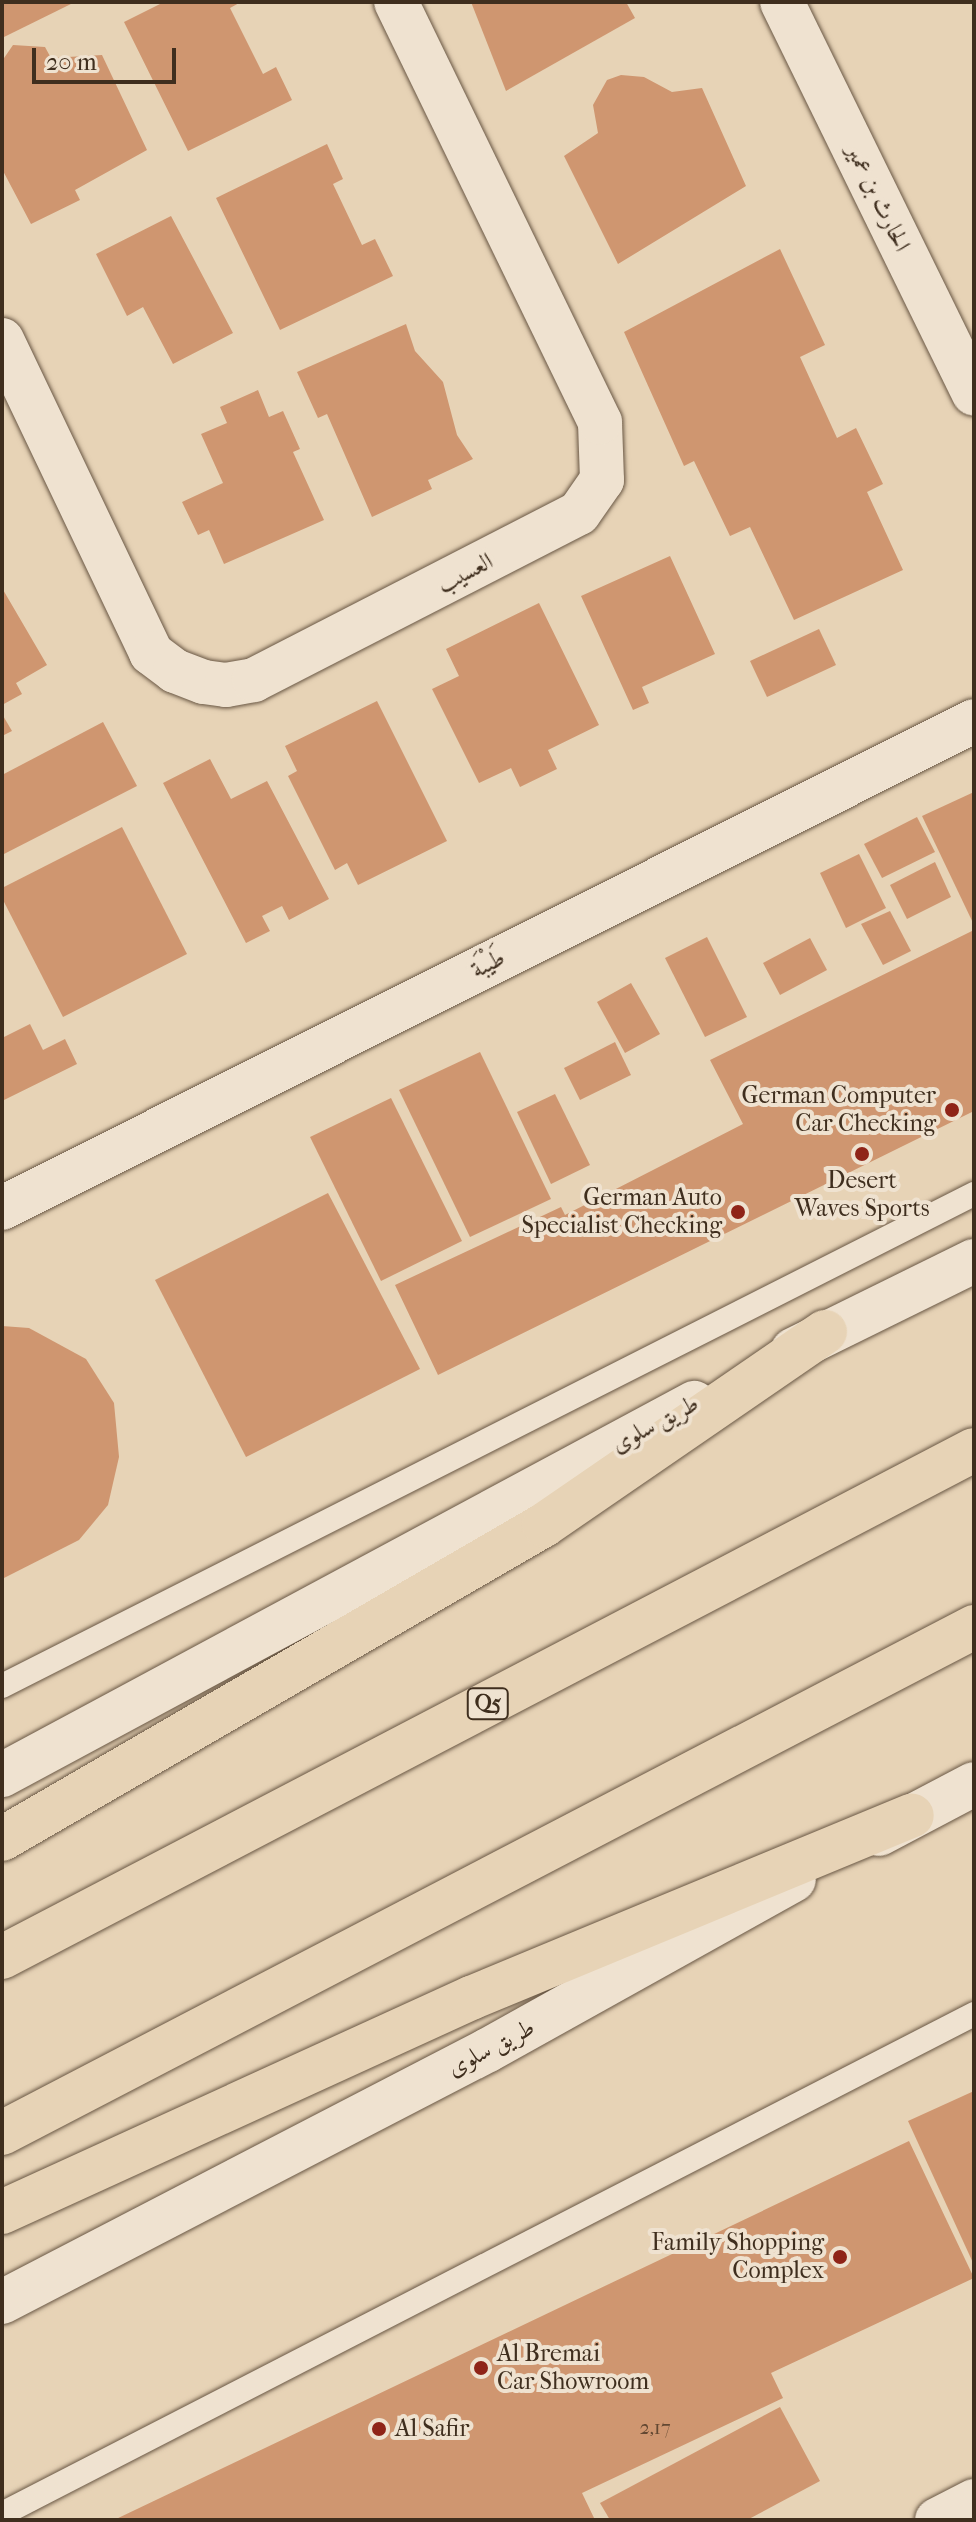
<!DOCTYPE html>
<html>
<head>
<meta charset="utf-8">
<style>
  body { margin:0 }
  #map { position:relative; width:976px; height:2522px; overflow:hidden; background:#e7d3b6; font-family:"IM FELL French Canon",Amiri,serif }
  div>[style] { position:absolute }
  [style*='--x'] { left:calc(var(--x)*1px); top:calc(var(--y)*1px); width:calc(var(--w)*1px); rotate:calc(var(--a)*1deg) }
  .building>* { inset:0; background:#cf9670 }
  .roads { filter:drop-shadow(0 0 2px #695744) drop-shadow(0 0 2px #695744) }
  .service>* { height:24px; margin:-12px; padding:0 12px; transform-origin:12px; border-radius:12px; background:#efe2d0 }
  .minor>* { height:44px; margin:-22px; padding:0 22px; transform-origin:22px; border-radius:22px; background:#efe2d0 }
  .secondary>* { height:44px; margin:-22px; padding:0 22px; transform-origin:22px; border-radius:22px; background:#efe2d0 }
  .motorway>* { height:44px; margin:-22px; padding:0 22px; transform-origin:22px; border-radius:22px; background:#e7d3b6 }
  .dots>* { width:22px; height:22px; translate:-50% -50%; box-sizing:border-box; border:4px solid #efe2d0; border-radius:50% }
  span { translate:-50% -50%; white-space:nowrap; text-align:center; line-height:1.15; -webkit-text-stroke:8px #efe2d0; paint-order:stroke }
  .number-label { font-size:20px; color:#634832 }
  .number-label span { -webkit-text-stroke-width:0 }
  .shield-label span { padding:2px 6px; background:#efe2d0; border:2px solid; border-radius:6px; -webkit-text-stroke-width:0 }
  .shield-label { font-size:22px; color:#3f2e1e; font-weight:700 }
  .street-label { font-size:24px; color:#3f2e1e }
  .poi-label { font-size:24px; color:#3f2e1e }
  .right { translate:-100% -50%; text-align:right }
  .left { translate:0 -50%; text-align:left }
  .frame { position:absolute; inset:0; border:4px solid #3f2e1e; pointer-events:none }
  .scale { position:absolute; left:32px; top:48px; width:144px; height:36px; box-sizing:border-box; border:4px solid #3f2e1e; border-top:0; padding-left:10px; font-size:24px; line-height:28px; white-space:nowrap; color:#3f2e1e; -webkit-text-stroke:6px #efe2d0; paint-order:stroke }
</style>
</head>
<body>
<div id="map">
  <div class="building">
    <i style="clip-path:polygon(2px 2px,75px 2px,2px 38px)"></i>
    <i style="clip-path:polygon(164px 2px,241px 2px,230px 8px,263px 74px,276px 67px,292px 100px,188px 151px,124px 22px)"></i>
    <i style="clip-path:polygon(471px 2px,626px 2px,635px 18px,506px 91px)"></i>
    <i style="clip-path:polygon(13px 45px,45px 47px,51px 58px,102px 55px,147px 150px,75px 190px,80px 200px,31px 224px,2px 169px,2px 61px)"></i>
    <i style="clip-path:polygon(621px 75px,644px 77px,672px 92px,702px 88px,746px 186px,618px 264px,564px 156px,598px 133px,593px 105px,607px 80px)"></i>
    <i style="clip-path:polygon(327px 144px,343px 179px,333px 184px,362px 245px,375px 239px,393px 276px,280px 330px,216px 198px)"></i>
    <i style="clip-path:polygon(171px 216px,233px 333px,173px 364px,143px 307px,127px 316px,96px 254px)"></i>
    <i style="clip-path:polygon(780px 249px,825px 345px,800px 357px,837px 438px,856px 428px,883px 484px,867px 492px,903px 570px,794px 620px,750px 527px,730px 536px,694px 461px,684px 466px,624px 332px)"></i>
    <i style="clip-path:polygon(406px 324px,415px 351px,443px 382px,457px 435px,473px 459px,428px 480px,432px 489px,372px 517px,327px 414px,318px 418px,297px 372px)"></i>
    <i style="clip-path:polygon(258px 390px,269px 417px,283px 411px,300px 449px,293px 452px,324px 520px,224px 564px,209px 530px,198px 535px,182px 502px,223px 483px,201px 434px,227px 423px,220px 407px)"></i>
    <i style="clip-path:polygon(670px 556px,715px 654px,642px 687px,649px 703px,633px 710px,581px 596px)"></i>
    <i style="clip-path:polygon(2px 588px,47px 665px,16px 683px,22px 694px,2px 705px)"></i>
    <i style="clip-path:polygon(539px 603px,599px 725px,548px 750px,557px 769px,520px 787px,511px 768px,479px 783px,432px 689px,459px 676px,446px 649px)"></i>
    <i style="clip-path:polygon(819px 629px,836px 665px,767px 697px,750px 661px)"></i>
    <i style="clip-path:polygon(377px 701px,447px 841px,358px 885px,347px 863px,335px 870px,288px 776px,297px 771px,285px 746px)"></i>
    <i style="clip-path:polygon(2px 714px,12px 731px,2px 736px)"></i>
    <i style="clip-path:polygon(103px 722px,137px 786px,2px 855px,2px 775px)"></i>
    <i style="clip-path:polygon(210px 759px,231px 799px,267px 781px,329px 899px,289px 920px,282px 906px,262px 916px,270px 931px,246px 943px,163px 783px)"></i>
    <i style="clip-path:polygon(974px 792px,974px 925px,922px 816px)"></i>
    <i style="clip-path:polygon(917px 817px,935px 852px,882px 878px,864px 844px)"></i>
    <i style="clip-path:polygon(122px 827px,187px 954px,63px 1017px,2px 898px,2px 888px)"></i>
    <i style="clip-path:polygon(859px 854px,886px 908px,846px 928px,820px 873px)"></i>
    <i style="clip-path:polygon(935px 862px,951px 897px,907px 919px,890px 885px)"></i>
    <i style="clip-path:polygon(890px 911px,911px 951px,883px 965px,861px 924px)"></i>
    <i style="clip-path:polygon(974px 930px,974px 1111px,438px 1375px,395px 1285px,561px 1207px,565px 1215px,743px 1124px,710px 1060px)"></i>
    <i style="clip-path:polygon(707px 937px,747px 1017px,705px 1037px,665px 958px)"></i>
    <i style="clip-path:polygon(810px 938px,827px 970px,780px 995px,763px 963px)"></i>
    <i style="clip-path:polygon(631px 983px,660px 1034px,625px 1053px,597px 1002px)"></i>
    <i style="clip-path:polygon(30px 1024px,43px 1050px,65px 1039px,77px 1064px,2px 1101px,2px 1038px)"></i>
    <i style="clip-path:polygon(615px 1042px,631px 1075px,580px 1100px,564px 1068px)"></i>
    <i style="clip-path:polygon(480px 1052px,551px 1199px,470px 1237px,399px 1090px)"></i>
    <i style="clip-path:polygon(555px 1094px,590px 1165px,551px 1184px,517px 1112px)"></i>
    <i style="clip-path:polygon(391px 1098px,462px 1241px,381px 1281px,310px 1137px)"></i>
    <i style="clip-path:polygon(328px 1193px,420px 1369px,246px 1457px,155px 1280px)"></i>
    <i style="clip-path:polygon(2px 1326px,29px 1328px,86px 1359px,114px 1403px,119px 1457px,108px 1505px,79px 1540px,2px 1579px)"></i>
    <i style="clip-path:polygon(974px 2091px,974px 2265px,908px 2121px)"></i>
    <i style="clip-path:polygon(909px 2141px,974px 2278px,771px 2373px,783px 2398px,582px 2493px,595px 2520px,114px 2520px)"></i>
    <i style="clip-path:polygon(780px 2407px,820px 2481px,747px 2520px,610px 2520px,600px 2503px)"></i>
  </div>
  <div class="roads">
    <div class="service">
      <i style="--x:2;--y:1686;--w:1089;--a:-26.85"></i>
      <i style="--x:2;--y:2514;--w:1093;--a:-27.22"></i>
    </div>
    <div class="minor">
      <i style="--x:782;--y:2;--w:436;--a:63.9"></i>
      <i style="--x:2;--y:340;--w:347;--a:64.5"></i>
      <i style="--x:151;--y:653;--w:30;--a:37"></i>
      <i style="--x:175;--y:671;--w:31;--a:21"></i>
      <i style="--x:204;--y:682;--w:22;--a:8"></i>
      <i style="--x:226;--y:685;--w:28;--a:-10"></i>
      <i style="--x:254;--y:680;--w:365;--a:-27.2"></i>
      <i style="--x:579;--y:513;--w:40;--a:-55.1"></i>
      <i style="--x:602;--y:480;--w:58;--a:-92"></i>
      <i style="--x:600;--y:422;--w:467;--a:-115.9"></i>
      <i style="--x:2;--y:1208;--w:1087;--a:-26.61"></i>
      <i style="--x:937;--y:2520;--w:42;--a:-27.2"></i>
    </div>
    <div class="secondary">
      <i style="--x:793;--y:1350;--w:202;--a:-26.2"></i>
      <i style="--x:2;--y:1775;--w:786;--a:-28.26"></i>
      <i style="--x:879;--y:1834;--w:107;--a:-27.8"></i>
      <i style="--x:2;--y:2302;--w:547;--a:-27.41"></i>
      <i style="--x:488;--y:2050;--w:350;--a:-29.1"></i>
    </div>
    <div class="motorway">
      <i style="--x:2;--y:1839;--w:626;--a:-30.09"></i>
      <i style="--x:544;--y:1525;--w:341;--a:-34.5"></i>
      <i style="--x:2;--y:1957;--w:1096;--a:-27.55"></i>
      <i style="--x:2;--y:2133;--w:1096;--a:-27.5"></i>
      <i style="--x:2;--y:2212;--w:516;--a:-24.53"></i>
      <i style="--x:471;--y:1998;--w:477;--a:-22.5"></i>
    </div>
  </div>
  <div class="dots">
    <i style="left:952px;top:1110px;background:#8f2418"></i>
    <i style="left:862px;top:1154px;background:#8f2418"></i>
    <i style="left:738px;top:1212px;background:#8f2418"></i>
    <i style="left:840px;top:2257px;background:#8f2418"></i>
    <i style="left:481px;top:2368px;background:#8f2418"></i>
    <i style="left:379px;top:2429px;background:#8f2418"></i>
  </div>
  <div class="number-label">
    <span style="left:655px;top:2427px">2,17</span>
  </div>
  <div class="shield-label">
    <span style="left:488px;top:1704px">Q5</span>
  </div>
  <div class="street-label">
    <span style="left:878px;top:198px;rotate:64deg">الحارث بن عمير</span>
    <span style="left:465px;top:573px;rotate:-27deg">العسيب</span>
    <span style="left:488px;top:964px;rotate:-27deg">طَيْبَة</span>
    <span style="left:655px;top:1424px;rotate:-28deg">طريق سلوى</span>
    <span style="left:491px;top:2048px;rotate:-28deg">طريق سلوى</span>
  </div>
  <div class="poi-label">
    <span class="right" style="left:936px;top:1110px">German Computer<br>Car Checking</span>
    <span style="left:862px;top:1195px">Desert<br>Waves Sports</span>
    <span class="right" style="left:722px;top:1212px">German Auto<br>Specialist Checking</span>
    <span class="right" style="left:824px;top:2257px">Family Shopping<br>Complex</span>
    <span class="left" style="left:497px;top:2368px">Al Bremai<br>Car Showroom</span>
    <span class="left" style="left:395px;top:2429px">Al Safir</span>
  </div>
  <div class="frame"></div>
  <div class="scale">20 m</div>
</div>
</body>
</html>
